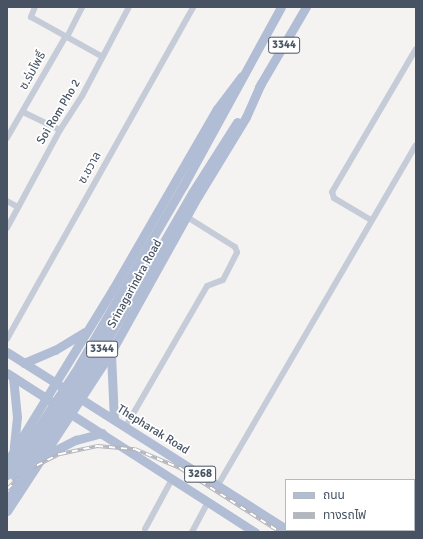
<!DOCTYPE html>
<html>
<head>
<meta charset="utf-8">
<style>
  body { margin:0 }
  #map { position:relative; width:423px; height:539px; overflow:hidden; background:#f5f3f2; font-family:Signika,"Noto Sans Thai",sans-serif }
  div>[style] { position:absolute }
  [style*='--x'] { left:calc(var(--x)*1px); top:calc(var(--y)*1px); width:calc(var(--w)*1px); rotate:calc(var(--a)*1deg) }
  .street>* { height:6px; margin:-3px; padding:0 3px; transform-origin:3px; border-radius:3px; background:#c5ccd8 }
  .primary>* { height:9px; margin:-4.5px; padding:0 4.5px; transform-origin:4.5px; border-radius:4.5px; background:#b0bdd4 }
  .rail>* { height:3.5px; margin-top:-1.75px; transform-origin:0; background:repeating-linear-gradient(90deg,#fff 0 6px,#b4b6bd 0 12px); box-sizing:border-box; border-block:1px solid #b4b6bd }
  .primary-bridge>* { height:9px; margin:-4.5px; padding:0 4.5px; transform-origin:4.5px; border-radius:4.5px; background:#b0bdd4 }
  span { translate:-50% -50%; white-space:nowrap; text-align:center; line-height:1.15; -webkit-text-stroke:3.5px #fff; paint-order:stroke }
  .shield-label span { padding:1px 3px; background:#fff; border:1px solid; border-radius:3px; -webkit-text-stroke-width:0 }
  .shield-label { font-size:11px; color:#475263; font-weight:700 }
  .street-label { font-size:12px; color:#475263 }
  .frame { position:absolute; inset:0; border:8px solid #475263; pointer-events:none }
  .legend { position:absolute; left:285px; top:479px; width:130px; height:52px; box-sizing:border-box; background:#fff; border:1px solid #b5bac1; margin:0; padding:5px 7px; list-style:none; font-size:12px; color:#475263 }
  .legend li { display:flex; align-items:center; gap:8px; height:20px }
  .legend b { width:20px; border:1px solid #b5bac1 }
</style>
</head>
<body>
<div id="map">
  <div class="street">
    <i style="--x:35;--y:7;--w:11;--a:112"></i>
    <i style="--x:31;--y:17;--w:82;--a:29.1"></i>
    <i style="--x:67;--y:37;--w:34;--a:-63"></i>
    <i style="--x:23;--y:112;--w:41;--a:25.9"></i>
    <i style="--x:7;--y:138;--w:118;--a:-60"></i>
    <i style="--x:7;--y:201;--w:13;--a:29"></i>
    <i style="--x:371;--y:220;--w:43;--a:-149.3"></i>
    <i style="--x:334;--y:198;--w:6;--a:-108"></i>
    <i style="--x:332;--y:192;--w:166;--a:-59.6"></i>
    <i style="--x:7;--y:228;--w:111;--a:-61.6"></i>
    <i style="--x:60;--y:130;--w:40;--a:-57.1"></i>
    <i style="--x:82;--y:96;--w:101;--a:-62.2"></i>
    <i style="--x:7;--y:339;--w:381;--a:-60.7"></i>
    <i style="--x:126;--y:426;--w:162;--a:-59.9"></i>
    <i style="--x:207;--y:286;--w:17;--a:-21"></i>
    <i style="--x:223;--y:280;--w:31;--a:-63"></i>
    <i style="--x:237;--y:252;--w:5;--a:-112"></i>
    <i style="--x:235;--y:247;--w:57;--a:-148"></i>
    <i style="--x:218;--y:485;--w:393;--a:-59.8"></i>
    <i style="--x:145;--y:529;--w:57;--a:-61.6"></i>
    <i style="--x:192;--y:532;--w:34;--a:-62"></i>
  </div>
  <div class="primary">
    <i style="--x:259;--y:87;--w:93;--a:-59.6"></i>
    <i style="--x:183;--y:186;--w:204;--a:-61.3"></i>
    <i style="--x:192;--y:193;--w:84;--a:-57.6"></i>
    <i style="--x:7;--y:352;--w:330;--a:32.4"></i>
    <i style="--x:111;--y:354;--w:65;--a:87.4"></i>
    <i style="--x:24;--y:363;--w:34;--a:-23"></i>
    <i style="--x:55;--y:350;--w:35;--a:-31"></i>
    <i style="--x:7;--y:373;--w:295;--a:32.7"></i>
    <i style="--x:13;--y:377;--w:40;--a:84.3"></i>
    <i style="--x:17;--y:417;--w:31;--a:96"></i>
    <i style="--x:46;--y:455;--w:34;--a:-27"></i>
    <i style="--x:76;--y:440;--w:27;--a:-15"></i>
    <i style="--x:7;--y:462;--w:203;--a:-58.5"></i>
    <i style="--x:113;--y:289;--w:208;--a:-60"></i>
    <i style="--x:217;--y:109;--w:41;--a:-52.9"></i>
    <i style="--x:15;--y:477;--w:201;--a:-58.4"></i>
    <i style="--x:7;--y:511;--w:190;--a:-56.8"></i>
    <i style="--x:111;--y:352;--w:179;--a:-60.9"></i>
    <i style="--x:198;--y:196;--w:92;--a:-58.7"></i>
    <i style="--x:246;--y:117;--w:37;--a:-66"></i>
  </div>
  <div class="rail">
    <i style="--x:7;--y:489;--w:26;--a:-43"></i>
    <i style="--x:26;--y:471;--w:38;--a:-27"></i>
    <i style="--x:60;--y:454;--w:38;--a:-12"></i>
    <i style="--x:97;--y:446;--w:38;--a:5"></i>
    <i style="--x:135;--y:449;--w:49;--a:22.9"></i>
    <i style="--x:180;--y:468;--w:119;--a:32.6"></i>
  </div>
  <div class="primary-bridge">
    <i style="--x:7;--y:475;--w:123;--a:-56.6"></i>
    <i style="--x:75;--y:372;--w:215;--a:-59.9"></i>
    <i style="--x:7;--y:501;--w:143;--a:-57.5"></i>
    <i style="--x:84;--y:380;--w:216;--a:-60"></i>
  </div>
  <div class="shield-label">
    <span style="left:284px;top:45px">3344</span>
    <span style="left:102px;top:349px">3344</span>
    <span style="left:200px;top:474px">3268</span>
  </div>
  <div class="street-label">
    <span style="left:33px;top:71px;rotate:-61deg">ซ.ร่มโพธิ์</span>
    <span style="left:59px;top:112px;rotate:-59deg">Soi Rom Pho 2</span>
    <span style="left:90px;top:168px;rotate:-61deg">ซ.ชวาล</span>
    <span style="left:135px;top:284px;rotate:-61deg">Srinagarindra Road</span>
    <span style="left:153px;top:430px;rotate:32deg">Thepharak Road</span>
  </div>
  <div class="frame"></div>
  <ul class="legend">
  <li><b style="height:5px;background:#b0bdd4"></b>ถนน</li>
  <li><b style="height:5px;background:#b4b6bd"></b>ทางรถไฟ</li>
  </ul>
</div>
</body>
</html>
